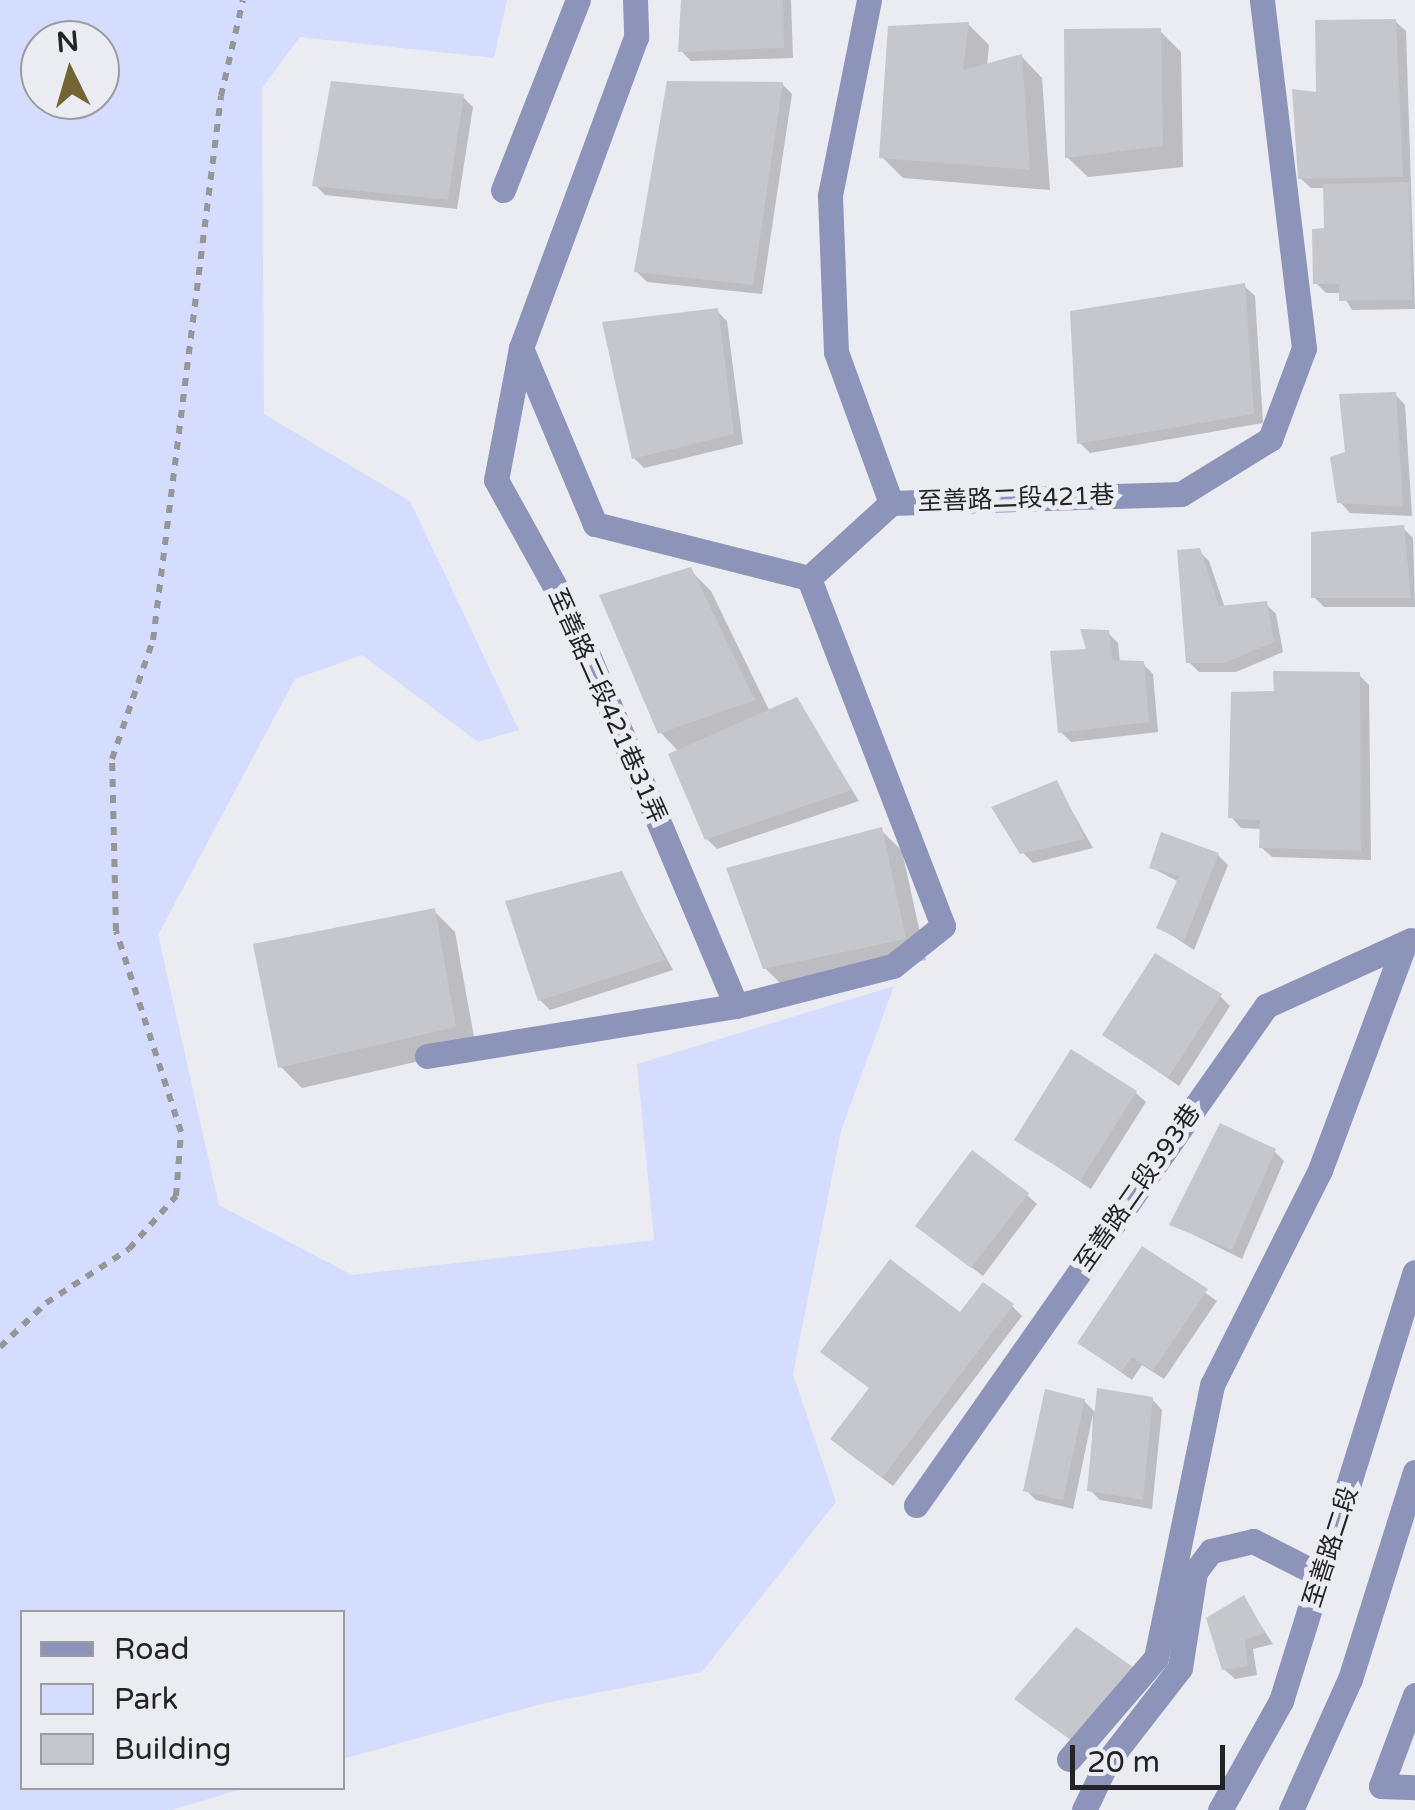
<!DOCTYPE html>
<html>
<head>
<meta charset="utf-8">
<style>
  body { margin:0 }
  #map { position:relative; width:1415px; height:1810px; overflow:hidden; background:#ebecf2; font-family:"Varela Round","Noto Sans TC",sans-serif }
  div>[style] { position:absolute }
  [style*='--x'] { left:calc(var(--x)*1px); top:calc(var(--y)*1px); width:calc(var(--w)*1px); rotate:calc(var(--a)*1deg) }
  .green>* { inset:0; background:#d5ddff }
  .shadow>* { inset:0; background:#0003 }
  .building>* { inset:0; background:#c5c7cc }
  .path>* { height:6px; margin-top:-3px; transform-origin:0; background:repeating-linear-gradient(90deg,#95959a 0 8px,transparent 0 16px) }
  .minor>* { height:25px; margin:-12.5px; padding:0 12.5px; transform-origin:12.5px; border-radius:12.5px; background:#8c94b9 }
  span { translate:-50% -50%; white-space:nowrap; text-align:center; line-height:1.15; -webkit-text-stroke:10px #ebecf2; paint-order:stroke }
  .street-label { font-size:25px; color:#242426 }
  .legend { position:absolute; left:20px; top:1610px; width:325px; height:180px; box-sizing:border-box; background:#ebecf2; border:2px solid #9b9ca0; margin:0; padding:12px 18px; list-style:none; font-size:30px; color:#242426 }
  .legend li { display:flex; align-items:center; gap:20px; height:50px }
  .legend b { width:50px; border:2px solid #9b9ca0 }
  .north { position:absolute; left:20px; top:20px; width:100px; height:100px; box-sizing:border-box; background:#ebecf2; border:2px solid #9b9ca0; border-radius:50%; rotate:355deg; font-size:28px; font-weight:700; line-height:40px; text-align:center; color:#242426 }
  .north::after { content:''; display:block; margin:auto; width:35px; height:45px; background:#726532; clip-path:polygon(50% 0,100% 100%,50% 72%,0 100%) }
  .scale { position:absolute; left:1070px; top:1745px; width:155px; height:45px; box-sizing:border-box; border:5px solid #242426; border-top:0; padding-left:12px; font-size:30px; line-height:35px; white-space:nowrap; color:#242426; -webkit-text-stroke:8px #ebecf2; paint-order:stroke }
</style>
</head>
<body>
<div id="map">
  <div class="green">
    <i style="clip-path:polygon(evenodd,0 0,507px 0,494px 58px,300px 37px,262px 88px,264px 414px,410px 501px,519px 730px,478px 742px,362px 655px,295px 679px,158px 935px,219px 1205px,352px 1275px,654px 1240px,637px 1064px,894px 986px,841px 1131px,793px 1374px,836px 1502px,702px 1672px,541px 1704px,343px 1759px,342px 1612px,22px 1612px,22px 1788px,245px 1788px,172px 1810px,0 1810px,0 0,40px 40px,100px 40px,100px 100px,40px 100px,40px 40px)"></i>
  </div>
  <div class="shadow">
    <i style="clip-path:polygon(684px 0,791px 0,793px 58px,691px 61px,681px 51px)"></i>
    <i style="clip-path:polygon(1395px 21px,1406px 31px,1415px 309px,1352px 310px,1342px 293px,1326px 293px,1316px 283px,1327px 231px,1326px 188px,1311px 188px,1300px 178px,1319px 95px)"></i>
    <i style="clip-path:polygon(968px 24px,989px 45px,987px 66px,1022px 57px,1042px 78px,1050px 190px,903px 178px,882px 157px)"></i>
    <i style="clip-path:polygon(1160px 31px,1181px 52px,1183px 167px,1088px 177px,1067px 157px)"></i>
    <i style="clip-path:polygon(782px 84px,792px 94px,762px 294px,647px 282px,637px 272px)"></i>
    <i style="clip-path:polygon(463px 97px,473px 107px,457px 209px,325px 195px,315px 185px)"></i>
    <i style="clip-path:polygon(1244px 286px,1255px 296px,1263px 423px,1090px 453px,1080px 443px)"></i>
    <i style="clip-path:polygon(717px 311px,727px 321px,743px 444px,644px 468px,634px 458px)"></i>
    <i style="clip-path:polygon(1395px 394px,1405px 405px,1412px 516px,1350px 513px,1340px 502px,1348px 454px)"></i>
    <i style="clip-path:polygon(1403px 528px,1413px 538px,1415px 607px,1324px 607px,1314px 597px)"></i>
    <i style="clip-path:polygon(1199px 551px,1209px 561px,1225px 608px,1266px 604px,1276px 614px,1283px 652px,1236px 672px,1199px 672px,1189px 662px)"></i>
    <i style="clip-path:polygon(690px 570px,711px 591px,770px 712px,797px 700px,859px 801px,717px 849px,707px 839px,679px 752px,661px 733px)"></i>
    <i style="clip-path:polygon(1107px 632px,1118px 643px,1120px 663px,1143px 664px,1153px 674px,1158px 732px,1071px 742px,1061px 732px,1089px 651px)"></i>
    <i style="clip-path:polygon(1359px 675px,1369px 685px,1371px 860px,1272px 857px,1261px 847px,1262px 829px,1241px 828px,1231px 817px,1277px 693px)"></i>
    <i style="clip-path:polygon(1056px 783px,1093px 848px,1033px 863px,1022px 852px)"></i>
    <i style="clip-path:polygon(881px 830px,902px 851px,926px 960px,786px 989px,765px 968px)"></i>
    <i style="clip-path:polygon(1218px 855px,1228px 865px,1194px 950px,1159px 927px,1179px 882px,1152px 868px)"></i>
    <i style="clip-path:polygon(621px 874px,673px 970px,550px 1010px,540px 1000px)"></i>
    <i style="clip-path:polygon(434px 911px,455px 932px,476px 1048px,302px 1088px,281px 1067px)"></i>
    <i style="clip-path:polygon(1220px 996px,1230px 1006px,1179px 1086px,1105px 1035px)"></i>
    <i style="clip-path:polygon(1136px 1093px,1146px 1102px,1091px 1189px,1017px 1140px)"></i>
    <i style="clip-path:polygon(1274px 1151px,1284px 1161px,1242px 1259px,1172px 1224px)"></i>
    <i style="clip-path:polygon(1027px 1195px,1037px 1204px,983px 1276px,929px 1235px)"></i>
    <i style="clip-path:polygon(1143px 1250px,1217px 1301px,1164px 1379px,1142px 1365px,1132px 1380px,1080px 1343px)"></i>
    <i style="clip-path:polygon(1012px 1306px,1022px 1316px,893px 1486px,843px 1449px,961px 1315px)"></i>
    <i style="clip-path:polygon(1152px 1399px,1162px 1410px,1152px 1509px,1100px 1500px,1090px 1490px,1093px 1414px,1073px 1509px,1036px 1500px,1026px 1490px,1084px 1401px,1097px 1414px)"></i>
    <i style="clip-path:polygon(1243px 1598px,1273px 1644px,1253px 1649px,1257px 1675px,1235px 1679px,1224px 1669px)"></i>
  </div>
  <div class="building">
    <i style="clip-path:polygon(681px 0,783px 0,784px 48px,678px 52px)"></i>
    <i style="clip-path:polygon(1396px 19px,1403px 177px,1298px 179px,1292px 89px,1316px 92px,1315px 20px)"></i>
    <i style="clip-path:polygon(969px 22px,963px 70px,1022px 54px,1030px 170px,879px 158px,888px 26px)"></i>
    <i style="clip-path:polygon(1161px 28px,1163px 146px,1065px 158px,1064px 29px)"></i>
    <i style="clip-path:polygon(331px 81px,464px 94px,448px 200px,312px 186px)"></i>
    <i style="clip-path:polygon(667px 81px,783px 82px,753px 285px,634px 272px)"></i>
    <i style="clip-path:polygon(1409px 182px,1412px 300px,1339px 301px,1339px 284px,1313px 284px,1312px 229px,1324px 228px,1323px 184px)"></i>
    <i style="clip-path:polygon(1245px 283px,1254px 414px,1077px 444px,1070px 311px)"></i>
    <i style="clip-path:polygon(718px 308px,734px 434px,632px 459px,602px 322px)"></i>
    <i style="clip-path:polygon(1396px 392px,1403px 507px,1337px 503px,1330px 457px,1345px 452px,1339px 394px)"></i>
    <i style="clip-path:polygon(1404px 525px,1411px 598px,1311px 598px,1311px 532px)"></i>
    <i style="clip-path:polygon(1200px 548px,1219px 606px,1267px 601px,1274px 642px,1225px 663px,1186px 663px,1177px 550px)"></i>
    <i style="clip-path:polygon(691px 567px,755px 700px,658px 734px,599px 595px)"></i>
    <i style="clip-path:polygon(1080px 629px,1109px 630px,1112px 660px,1144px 661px,1149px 722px,1058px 733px,1050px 651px,1086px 649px)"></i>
    <i style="clip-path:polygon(1273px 671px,1360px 672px,1361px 851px,1259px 848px,1260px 820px,1228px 818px,1231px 692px,1274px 691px)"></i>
    <i style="clip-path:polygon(797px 697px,852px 790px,705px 840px,668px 754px)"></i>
    <i style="clip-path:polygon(1057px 780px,1085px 839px,1020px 854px,991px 807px)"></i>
    <i style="clip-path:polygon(882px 827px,906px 939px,763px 969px,726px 868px)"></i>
    <i style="clip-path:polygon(1161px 832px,1219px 853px,1184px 941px,1156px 928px,1179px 876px,1149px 868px)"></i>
    <i style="clip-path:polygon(622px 871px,665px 960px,538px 1001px,505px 901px)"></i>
    <i style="clip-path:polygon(435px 908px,456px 1027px,278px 1068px,253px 944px)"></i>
    <i style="clip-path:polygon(1155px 953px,1222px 994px,1168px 1078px,1102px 1035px)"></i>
    <i style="clip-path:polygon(1071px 1049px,1137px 1091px,1080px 1181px,1014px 1140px)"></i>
    <i style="clip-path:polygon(1220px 1123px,1276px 1149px,1232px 1250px,1169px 1225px)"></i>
    <i style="clip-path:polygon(972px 1150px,1029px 1193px,971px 1268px,915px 1226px)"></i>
    <i style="clip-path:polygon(1142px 1246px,1208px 1289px,1153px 1371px,1132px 1357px,1121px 1372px,1077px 1343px)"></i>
    <i style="clip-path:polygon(890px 1259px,960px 1312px,983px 1282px,1014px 1304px,882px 1478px,830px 1439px,869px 1388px,820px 1352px)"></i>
    <i style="clip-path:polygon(1097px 1388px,1153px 1397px,1143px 1500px,1087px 1491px)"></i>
    <i style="clip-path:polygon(1045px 1389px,1085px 1399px,1063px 1500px,1023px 1491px)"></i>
    <i style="clip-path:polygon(1244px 1595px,1265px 1633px,1245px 1640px,1248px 1666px,1222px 1670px,1206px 1618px)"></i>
    <i style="clip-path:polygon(1076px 1627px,1133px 1667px,1072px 1741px,1014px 1699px)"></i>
  </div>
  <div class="path">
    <i style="--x:0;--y:1347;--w:64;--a:-43.7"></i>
    <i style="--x:46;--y:1303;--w:99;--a:-33"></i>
    <i style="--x:129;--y:1249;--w:71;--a:-48.4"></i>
    <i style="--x:176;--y:1196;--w:64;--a:-85.5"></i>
    <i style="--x:181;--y:1132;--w:211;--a:-107.9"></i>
    <i style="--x:116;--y:931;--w:172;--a:-91.3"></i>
    <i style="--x:112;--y:759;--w:126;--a:-71"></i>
    <i style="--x:153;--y:640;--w:548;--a:-82.87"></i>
    <i style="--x:221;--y:96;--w:98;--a:-77.1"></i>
  </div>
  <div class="minor">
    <i style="--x:635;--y:0;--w:37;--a:88"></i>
    <i style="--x:636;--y:37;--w:332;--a:110.3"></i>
    <i style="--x:521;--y:348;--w:191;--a:67.2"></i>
    <i style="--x:595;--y:524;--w:221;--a:14.2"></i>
    <i style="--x:809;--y:578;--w:111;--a:-42.4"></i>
    <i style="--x:891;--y:503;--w:290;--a:-1.8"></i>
    <i style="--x:1181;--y:494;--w:105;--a:-31.7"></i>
    <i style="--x:1270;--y:439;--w:97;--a:-69.5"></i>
    <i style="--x:1304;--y:348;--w:351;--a:-96.9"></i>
    <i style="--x:869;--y:0;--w:200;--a:101.3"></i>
    <i style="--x:830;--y:196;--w:156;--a:87.8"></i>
    <i style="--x:836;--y:352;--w:161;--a:70"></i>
    <i style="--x:503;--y:190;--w:204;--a:-68.5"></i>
    <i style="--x:521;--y:348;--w:134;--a:100.7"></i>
    <i style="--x:496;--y:480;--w:157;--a:61"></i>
    <i style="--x:572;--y:617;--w:422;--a:67.1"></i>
    <i style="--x:427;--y:1056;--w:313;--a:-9.2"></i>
    <i style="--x:736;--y:1006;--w:162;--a:-14.3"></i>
    <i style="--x:893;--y:966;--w:64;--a:-38.7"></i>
    <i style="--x:943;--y:926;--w:373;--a:-111.1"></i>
    <i style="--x:916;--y:1505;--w:610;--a:-54.95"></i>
    <i style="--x:1266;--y:1006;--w:159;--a:-24.5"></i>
    <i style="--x:1415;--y:1695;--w:97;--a:110.5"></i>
    <i style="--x:1381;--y:1786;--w:34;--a:2"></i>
    <i style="--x:1069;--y:1759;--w:133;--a:-49.3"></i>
    <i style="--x:1156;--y:1658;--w:279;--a:-78.4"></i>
    <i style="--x:1212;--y:1385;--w:241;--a:-63.3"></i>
    <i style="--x:1320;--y:1170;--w:240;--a:-69.5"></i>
    <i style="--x:1084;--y:1810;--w:53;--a:-64.4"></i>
    <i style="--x:1107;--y:1762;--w:119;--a:-52.2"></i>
    <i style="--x:1180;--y:1668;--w:97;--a:-81.1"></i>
    <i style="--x:1195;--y:1572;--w:26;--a:-53"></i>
    <i style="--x:1211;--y:1551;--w:43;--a:-13.4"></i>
    <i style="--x:1253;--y:1541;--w:77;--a:26.9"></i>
    <i style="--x:1220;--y:1810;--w:125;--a:-60.8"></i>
    <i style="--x:1281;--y:1701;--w:449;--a:-72.7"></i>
    <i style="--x:1291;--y:1810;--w:144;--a:-65.8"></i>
    <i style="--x:1350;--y:1679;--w:217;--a:-72.6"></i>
  </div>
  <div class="street-label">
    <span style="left:1016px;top:499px;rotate:-2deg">至善路二段421巷</span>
    <span style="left:607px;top:706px;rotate:66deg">至善路二段421巷31弄</span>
    <span style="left:1138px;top:1188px;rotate:-55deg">至善路二段393巷</span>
    <span style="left:1331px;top:1547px;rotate:-72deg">至善路二段</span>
  </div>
  <ul class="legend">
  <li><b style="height:12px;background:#8c94b9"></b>Road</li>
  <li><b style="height:28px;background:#d5ddff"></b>Park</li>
  <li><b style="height:28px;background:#c5c7cc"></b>Building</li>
  </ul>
  <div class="north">N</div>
  <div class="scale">20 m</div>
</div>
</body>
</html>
